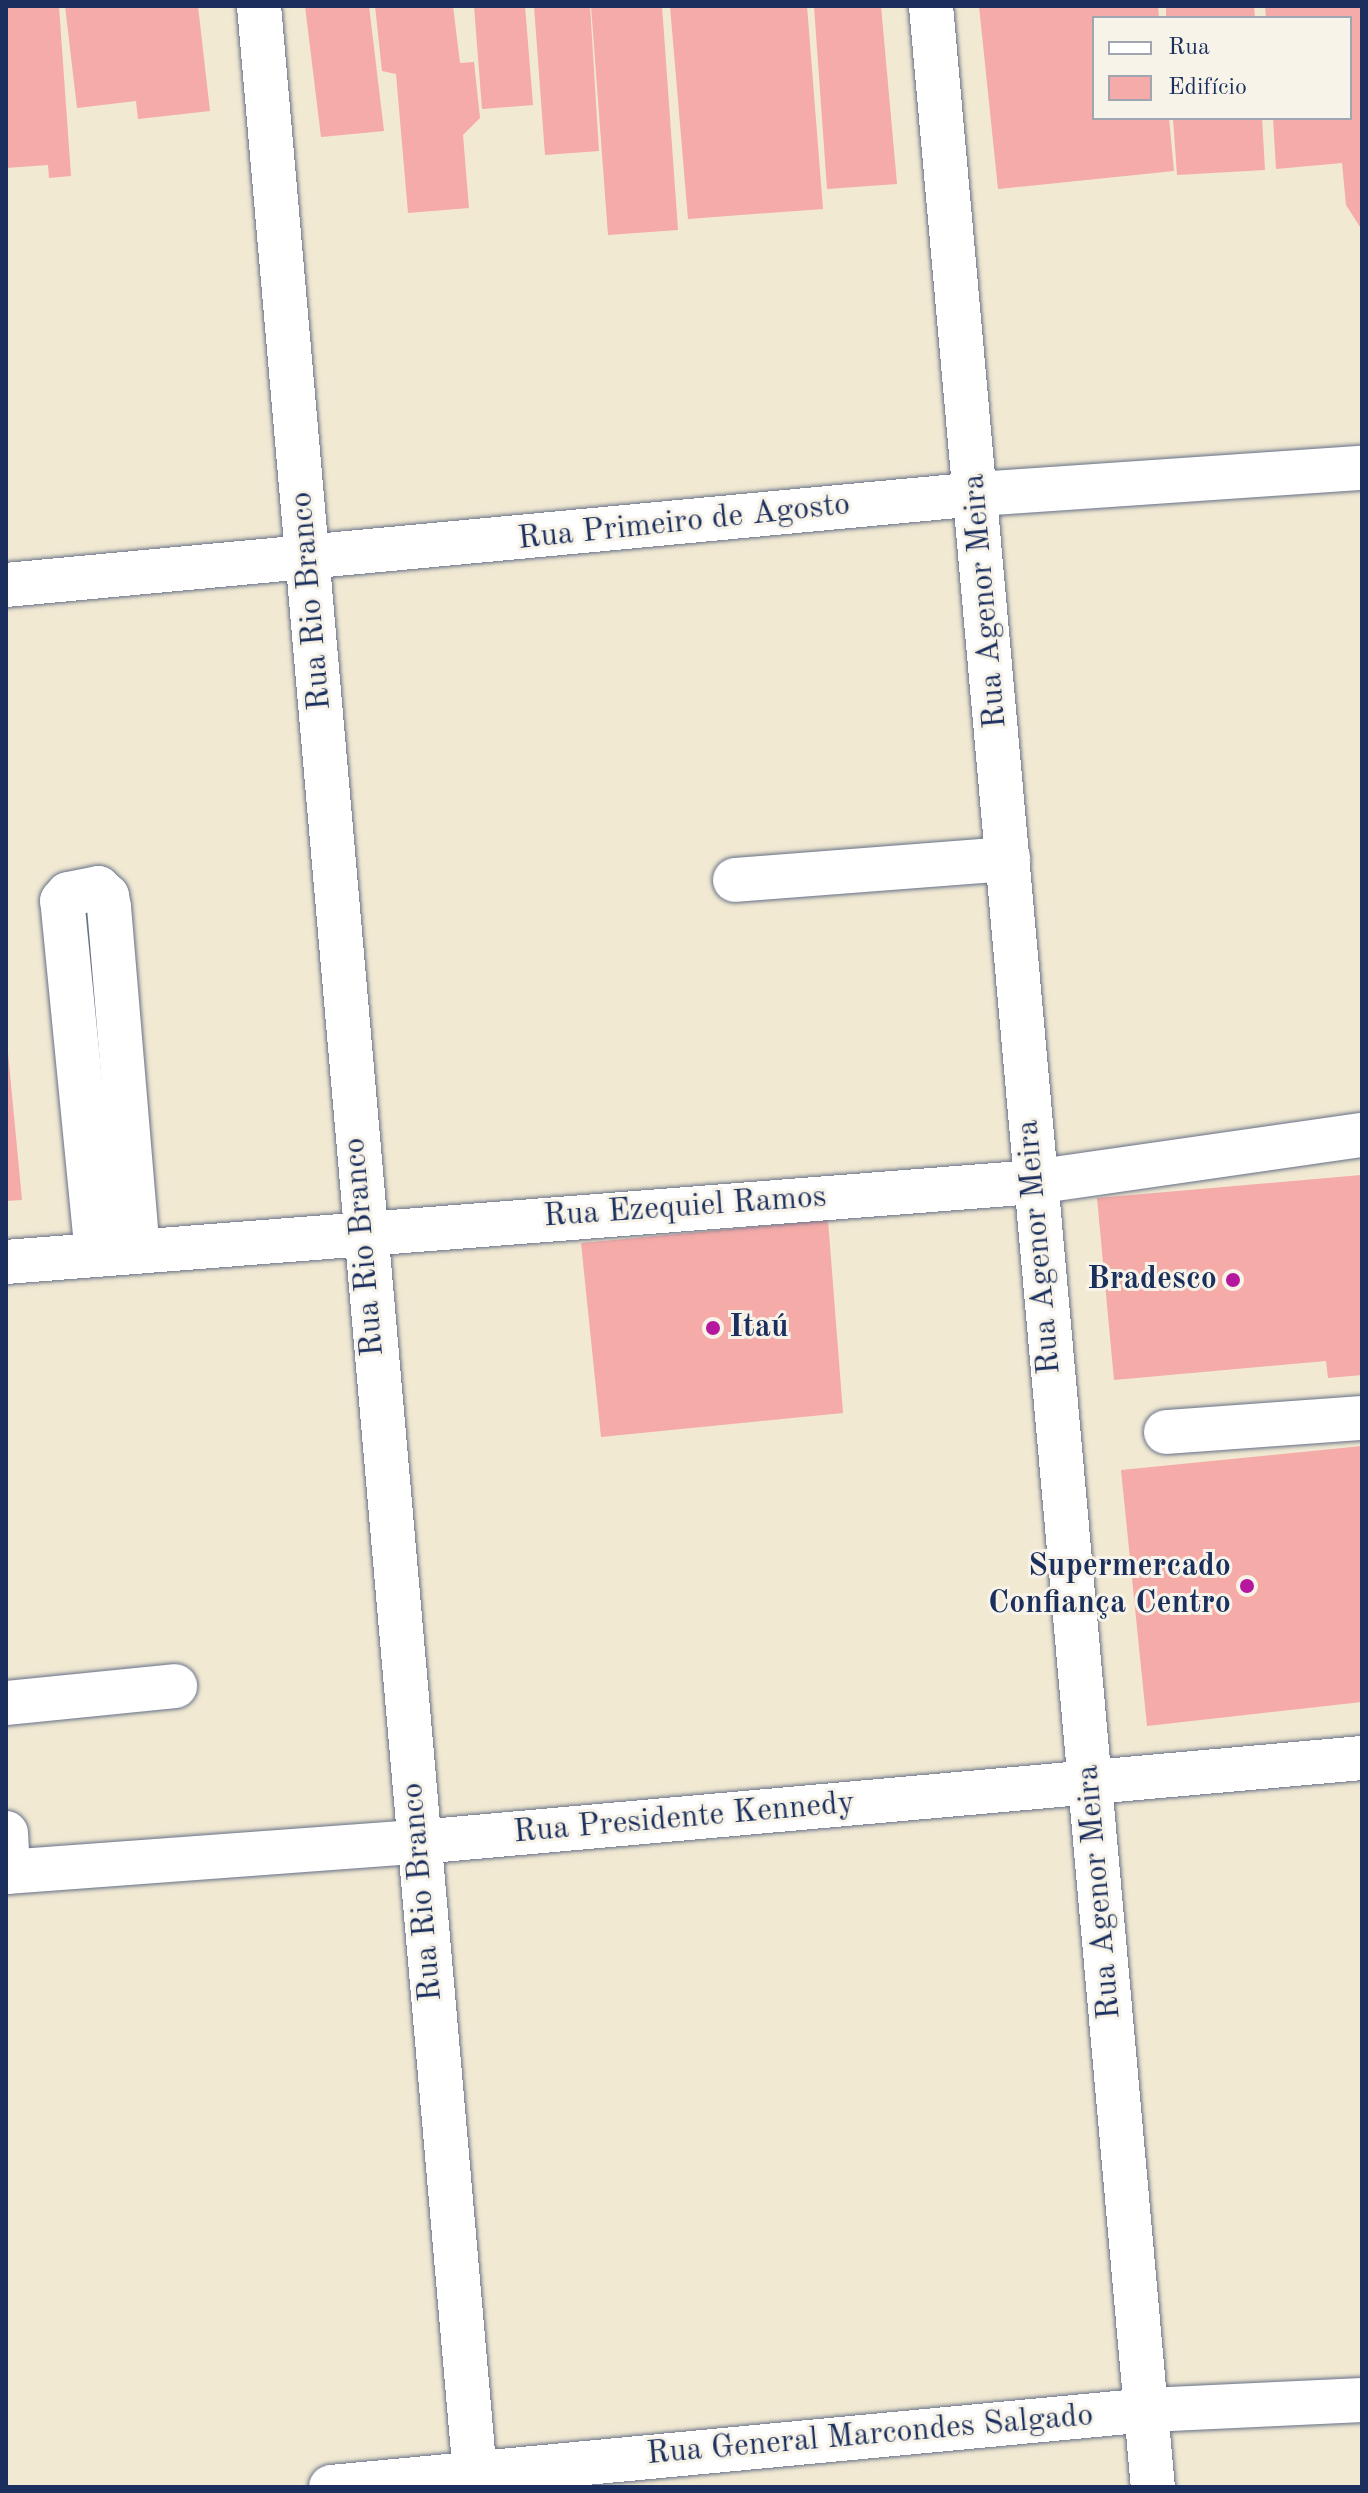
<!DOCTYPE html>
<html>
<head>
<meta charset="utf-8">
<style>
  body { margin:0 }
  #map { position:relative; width:1368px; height:2493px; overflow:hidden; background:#f1e9d2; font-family:"Old Standard TT",serif }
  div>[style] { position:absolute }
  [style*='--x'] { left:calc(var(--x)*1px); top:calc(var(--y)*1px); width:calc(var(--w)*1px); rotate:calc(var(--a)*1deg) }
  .building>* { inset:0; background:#f5aba8 }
  .roads { filter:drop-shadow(0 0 2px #667087) drop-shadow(0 0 2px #667087) }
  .minor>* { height:44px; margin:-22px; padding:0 22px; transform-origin:22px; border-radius:22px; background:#fff }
  .dots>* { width:22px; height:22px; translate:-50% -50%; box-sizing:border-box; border:4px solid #f7f3e8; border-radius:50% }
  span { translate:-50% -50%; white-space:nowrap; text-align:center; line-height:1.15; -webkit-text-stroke:6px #f7f3e8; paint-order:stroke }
  .street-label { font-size:32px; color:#1b2f5e }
  .poi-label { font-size:32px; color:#1b2f5e; font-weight:700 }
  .right { translate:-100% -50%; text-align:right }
  .left { translate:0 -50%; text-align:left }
  .frame { position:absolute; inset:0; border:8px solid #1b2f5e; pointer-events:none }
  .legend { position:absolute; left:1092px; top:16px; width:260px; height:104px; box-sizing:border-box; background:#f7f3e8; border:2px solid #9fa5b1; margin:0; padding:10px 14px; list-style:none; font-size:24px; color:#1b2f5e }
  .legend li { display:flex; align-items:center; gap:16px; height:40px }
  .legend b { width:40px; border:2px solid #9fa5b1 }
</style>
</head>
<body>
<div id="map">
  <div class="building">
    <i style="clip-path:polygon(59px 6px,71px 176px,49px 178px,48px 165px,6px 168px,6px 7px)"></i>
    <i style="clip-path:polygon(65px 6px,198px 6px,210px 111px,138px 119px,136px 101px,77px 108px)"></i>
    <i style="clip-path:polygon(305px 6px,369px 6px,384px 131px,321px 137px)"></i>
    <i style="clip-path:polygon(375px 6px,453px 6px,460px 63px,474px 62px,480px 118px,463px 135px,469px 208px,408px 213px,396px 74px,382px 71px)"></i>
    <i style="clip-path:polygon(474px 6px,525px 6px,533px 105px,482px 109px)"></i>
    <i style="clip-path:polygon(534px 6px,590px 6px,599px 151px,545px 155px)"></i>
    <i style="clip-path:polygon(591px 6px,662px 6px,678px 230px,608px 235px)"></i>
    <i style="clip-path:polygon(670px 6px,807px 6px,823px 209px,688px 219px)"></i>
    <i style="clip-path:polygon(814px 6px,881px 6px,897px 184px,827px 189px)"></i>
    <i style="clip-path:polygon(979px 6px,1158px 6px,1159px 18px,1094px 18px,1094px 118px,1169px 118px,1174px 171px,998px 189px)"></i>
    <i style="clip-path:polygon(1166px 6px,1254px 6px,1255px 18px,1166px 18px)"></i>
    <i style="clip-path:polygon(1265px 6px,1362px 6px,1362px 230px,1346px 205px,1342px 163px,1276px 169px,1273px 118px,1350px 118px,1350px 18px,1266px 18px)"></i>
    <i style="clip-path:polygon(1173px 118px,1262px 118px,1265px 170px,1177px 175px)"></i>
    <i style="clip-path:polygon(6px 1032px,22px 1200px,6px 1201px)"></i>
    <i style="clip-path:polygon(1361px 1175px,1362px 1375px,1328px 1378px,1326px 1361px,1114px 1380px,1097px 1198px)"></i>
    <i style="clip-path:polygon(828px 1220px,843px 1413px,601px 1437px,581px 1243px)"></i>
    <i style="clip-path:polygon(1362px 1446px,1362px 1702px,1147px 1726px,1121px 1470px)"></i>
  </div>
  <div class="roads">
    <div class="minor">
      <i style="--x:259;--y:6;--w:2490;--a:85"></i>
      <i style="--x:931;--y:6;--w:2491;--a:84.89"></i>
      <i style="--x:6;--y:585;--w:976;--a:-5.35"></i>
      <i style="--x:978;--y:494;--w:385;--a:-3.9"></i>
      <i style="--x:735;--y:880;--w:274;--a:-4.4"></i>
      <i style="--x:97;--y:1255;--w:356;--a:-95.6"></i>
      <i style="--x:62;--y:901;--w:9;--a:-49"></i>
      <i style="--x:68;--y:894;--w:31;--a:-11"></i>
      <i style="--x:98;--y:888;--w:12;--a:42"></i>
      <i style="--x:107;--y:896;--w:11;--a:80"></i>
      <i style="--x:109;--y:907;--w:345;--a:85.2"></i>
      <i style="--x:6;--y:1262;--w:1031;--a:-4.45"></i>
      <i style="--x:1034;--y:1182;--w:331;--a:-8.2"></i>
      <i style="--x:1166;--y:1432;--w:196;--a:-4.1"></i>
      <i style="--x:6;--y:1703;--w:170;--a:-5.7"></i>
      <i style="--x:6;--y:1833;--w:39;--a:87"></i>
      <i style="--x:6;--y:1872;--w:414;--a:-4.2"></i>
      <i style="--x:419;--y:1842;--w:947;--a:-5.09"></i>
      <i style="--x:331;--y:2487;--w:822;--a:-5.38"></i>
      <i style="--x:1149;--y:2410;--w:213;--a:-2.7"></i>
    </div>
  </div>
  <div class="dots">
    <i style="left:1233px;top:1280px;background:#b5179e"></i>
    <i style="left:713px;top:1328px;background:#b5179e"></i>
    <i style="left:1247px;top:1586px;background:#b5179e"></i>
  </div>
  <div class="street-label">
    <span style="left:684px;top:523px;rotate:-6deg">Rua Primeiro de Agosto</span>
    <span style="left:312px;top:601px;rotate:-95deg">Rua Rio Branco</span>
    <span style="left:986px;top:601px;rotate:-95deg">Rua Agenor Meira</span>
    <span style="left:685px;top:1208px;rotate:-4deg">Rua Ezequiel Ramos</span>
    <span style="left:365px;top:1247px;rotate:-95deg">Rua Rio Branco</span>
    <span style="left:1040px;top:1247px;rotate:-95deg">Rua Agenor Meira</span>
    <span style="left:684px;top:1819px;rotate:-5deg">Rua Presidente Kennedy</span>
    <span style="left:423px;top:1892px;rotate:-95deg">Rua Rio Branco</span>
    <span style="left:1100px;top:1892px;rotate:-95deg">Rua Agenor Meira</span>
    <span style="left:870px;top:2436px;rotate:-5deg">Rua General Marcondes Salgado</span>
  </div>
  <div class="poi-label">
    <span class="right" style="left:1217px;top:1280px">Bradesco</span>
    <span class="left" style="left:729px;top:1328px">Itaú</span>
    <span class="right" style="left:1231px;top:1586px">Supermercado<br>Confiança Centro</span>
  </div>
  <div class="frame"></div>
  <ul class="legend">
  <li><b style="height:10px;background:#fff"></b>Rua</li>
  <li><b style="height:22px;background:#f5aba8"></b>Edifício</li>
  </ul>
</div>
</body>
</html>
